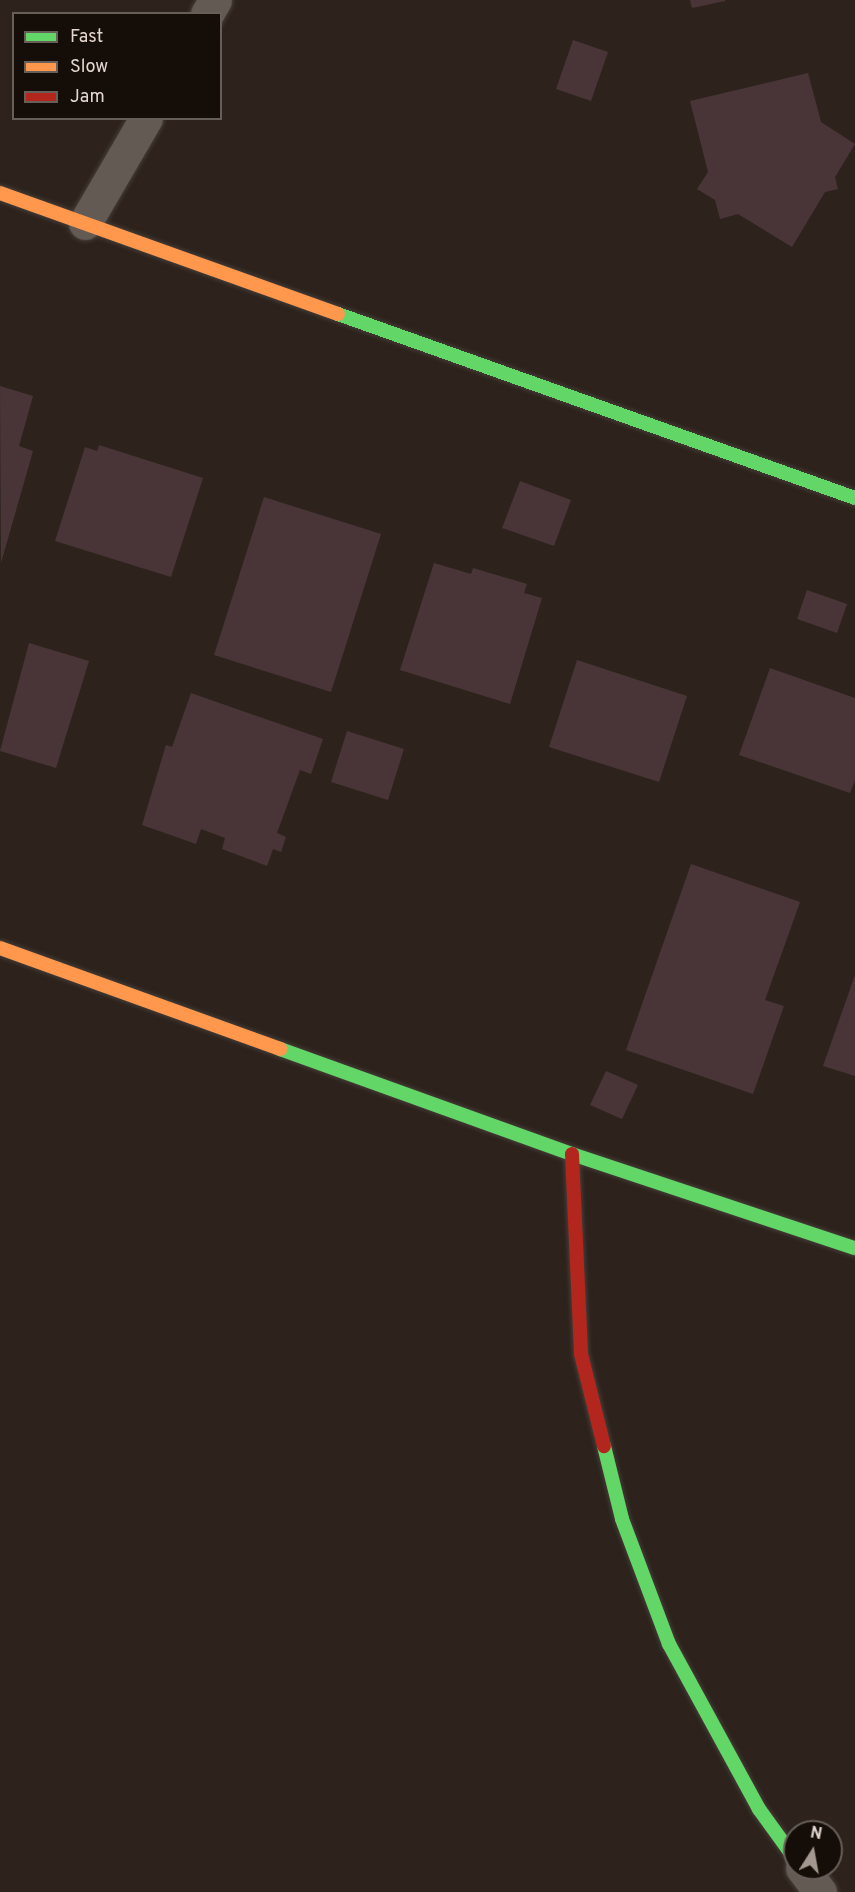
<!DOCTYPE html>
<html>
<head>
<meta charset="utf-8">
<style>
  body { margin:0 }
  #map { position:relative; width:855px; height:1892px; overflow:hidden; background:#2d231c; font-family:Overpass,sans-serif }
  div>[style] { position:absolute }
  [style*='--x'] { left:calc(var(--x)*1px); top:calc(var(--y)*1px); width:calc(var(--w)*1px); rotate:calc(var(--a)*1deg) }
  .building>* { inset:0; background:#493538 }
  .roads { filter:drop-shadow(0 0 2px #453d38) drop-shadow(0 0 2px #453d38) }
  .street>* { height:33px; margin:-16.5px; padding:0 16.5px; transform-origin:16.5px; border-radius:16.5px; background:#635a54 }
  .fast>* { height:14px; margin:-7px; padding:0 7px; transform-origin:7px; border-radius:7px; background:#63d668 }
  .slow>* { height:14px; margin:-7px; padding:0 7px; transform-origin:7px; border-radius:7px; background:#ff974d }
  .jam>* { height:14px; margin:-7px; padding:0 7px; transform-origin:7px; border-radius:7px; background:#b3261e }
  span { translate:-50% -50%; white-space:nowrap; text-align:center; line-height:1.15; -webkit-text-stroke:5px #150e08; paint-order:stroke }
  .legend { position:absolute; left:12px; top:12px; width:210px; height:108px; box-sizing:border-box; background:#150e08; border:2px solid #675e58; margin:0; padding:8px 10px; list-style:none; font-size:18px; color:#e3d7cf }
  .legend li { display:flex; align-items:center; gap:12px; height:30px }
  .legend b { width:30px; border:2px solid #675e58 }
  .north { position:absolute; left:783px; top:1820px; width:60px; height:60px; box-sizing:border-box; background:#150e08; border:2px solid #675e58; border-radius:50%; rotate:11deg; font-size:16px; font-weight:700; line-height:24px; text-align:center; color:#e3d7cf }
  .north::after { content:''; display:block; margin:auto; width:21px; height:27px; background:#a39890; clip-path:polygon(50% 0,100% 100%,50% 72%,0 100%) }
</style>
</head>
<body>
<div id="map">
  <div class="building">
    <i style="clip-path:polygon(690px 0,725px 0,725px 1px,692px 8px)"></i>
    <i style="clip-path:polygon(573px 40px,608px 52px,591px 101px,556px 89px)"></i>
    <i style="clip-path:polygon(808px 73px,821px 122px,855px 144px,835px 177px,838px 189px,825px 192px,792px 247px,738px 214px,720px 219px,715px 200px,697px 189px,708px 172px,690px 101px)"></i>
    <i style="clip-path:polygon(0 386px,33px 396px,19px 446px,33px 451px,1px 563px)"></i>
    <i style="clip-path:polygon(99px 445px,203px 478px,171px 577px,55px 541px,85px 447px,97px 451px)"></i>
    <i style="clip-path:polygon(520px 481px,571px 500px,554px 546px,502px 528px)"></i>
    <i style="clip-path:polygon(264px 497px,381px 534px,331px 692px,214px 655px)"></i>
    <i style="clip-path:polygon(434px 563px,471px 574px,473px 568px,527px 584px,524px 593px,542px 598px,510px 704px,400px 670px)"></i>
    <i style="clip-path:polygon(807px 590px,847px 604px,837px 633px,797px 619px)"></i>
    <i style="clip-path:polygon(29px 643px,89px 661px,56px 768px,0 751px)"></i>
    <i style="clip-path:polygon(577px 660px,687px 696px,659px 782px,549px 747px)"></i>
    <i style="clip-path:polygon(770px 668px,855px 698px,855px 780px,850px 793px,739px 755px)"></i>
    <i style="clip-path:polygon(191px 693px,323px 739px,311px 774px,300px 770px,277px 833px,286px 837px,281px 852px,273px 849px,267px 866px,222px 849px,225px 838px,201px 829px,196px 844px,142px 825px,166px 745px,172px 747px)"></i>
    <i style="clip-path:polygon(347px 731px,404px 749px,388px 800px,331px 782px)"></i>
    <i style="clip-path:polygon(691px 864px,800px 902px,765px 1000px,784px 1006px,753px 1094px,626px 1050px)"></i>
    <i style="clip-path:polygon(855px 975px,855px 1076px,823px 1066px)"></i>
    <i style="clip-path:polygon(606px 1071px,638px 1085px,622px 1119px,590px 1105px)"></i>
  </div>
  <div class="roads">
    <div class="street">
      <i style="--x:207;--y:14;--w:16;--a:-60"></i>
      <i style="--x:85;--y:223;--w:121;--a:-59.8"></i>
      <i style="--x:802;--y:1868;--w:30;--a:53"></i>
    </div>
    <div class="fast">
      <i style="--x:338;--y:314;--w:549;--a:19.59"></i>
      <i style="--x:280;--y:1049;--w:310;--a:19.8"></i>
      <i style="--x:572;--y:1154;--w:298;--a:18.4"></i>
      <i style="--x:604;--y:1446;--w:75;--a:76.1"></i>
      <i style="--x:622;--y:1519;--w:134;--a:69.4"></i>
      <i style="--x:669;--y:1644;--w:188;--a:61.4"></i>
      <i style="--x:759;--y:1809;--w:62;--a:54.2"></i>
    </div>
    <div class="slow">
      <i style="--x:0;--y:193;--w:359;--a:19.7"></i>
      <i style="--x:0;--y:948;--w:298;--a:19.8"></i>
    </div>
    <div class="jam">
      <i style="--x:572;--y:1154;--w:200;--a:87.4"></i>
      <i style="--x:581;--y:1354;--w:95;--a:76"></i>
    </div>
  </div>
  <ul class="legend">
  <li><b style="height:8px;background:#63d668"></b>Fast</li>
  <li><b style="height:8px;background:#ff974d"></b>Slow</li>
  <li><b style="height:8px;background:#b3261e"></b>Jam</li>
  </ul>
  <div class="north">N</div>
</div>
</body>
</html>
